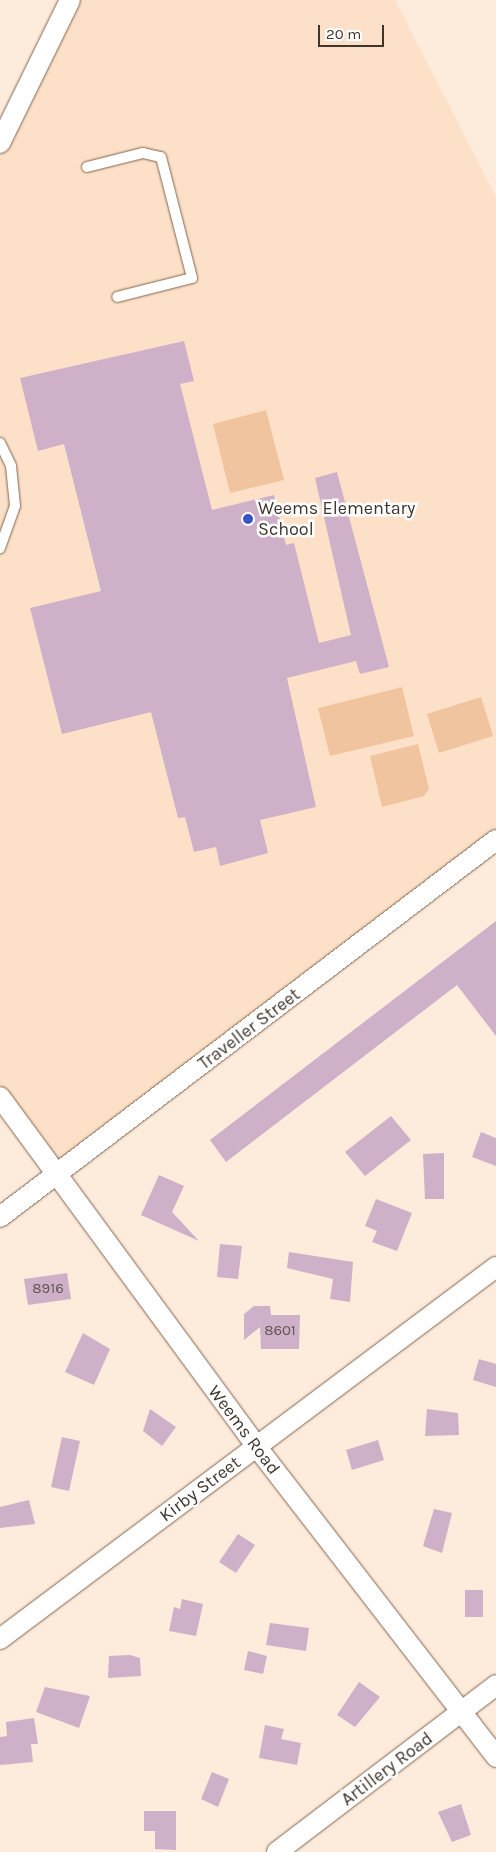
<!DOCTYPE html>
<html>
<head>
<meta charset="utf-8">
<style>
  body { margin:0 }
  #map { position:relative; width:496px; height:1852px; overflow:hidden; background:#fdebdc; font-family:Karla,sans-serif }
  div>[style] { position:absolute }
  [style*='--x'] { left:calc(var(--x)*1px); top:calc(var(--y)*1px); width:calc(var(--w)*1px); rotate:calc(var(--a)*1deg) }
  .built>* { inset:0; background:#fce0c7 }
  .green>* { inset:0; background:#f0c49e }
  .building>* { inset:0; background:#ceb1c9 }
  .roads { filter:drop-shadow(0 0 1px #806650) drop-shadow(0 0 1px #806650) }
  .lane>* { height:10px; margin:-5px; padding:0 5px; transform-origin:5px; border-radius:5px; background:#fff }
  .street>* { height:20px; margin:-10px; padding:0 10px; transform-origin:10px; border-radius:10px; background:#fff }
  .dots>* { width:14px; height:14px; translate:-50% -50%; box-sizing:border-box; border:2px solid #fff; border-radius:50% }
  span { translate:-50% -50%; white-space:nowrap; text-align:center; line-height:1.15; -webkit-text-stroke:5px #fff; paint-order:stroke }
  .number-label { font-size:15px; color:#645452 }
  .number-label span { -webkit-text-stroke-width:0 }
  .poi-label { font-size:18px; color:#40352b }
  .left { translate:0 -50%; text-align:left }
  .street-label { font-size:18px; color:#40352b }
  .scale { position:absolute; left:318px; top:25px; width:66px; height:22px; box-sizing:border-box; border:2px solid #40352b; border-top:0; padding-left:6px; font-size:15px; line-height:18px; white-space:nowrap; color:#40352b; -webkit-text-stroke:4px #fff; paint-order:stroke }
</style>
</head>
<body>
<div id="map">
  <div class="built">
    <i style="clip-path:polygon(70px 0,395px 0,496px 197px,496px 840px,56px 1174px,0 1097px,0 143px)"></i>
  </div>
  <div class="green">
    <i style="clip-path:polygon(266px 410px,284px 480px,230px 493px,213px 424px)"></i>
    <i style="clip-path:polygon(402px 687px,414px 736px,330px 756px,318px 708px)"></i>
    <i style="clip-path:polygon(481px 697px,493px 736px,439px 753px,427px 714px)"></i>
    <i style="clip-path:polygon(418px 744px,429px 789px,424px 796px,382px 807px,370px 756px)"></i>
  </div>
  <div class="building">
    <i style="clip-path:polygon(184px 341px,194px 381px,180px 384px,212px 510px,274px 495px,286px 545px,294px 543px,319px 643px,351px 635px,315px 478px,337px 472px,389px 667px,360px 674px,356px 661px,287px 678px,316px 807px,260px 820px,268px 853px,220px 866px,216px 847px,194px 852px,185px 817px,178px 818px,151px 712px,62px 734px,30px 608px,101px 591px,64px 444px,38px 451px,20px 378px)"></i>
    <i style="clip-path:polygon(496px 921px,496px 1036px,457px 985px,226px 1162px,210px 1140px)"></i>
    <i style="clip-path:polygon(391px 1116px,411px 1140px,365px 1176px,345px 1152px)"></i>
    <i style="clip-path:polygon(481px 1132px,496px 1138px,496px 1166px,472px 1157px)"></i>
    <i style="clip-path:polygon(444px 1153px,444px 1199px,425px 1199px,423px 1154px)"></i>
    <i style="clip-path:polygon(159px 1175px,184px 1186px,172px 1212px,199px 1241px,141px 1215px)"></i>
    <i style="clip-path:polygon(376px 1199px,412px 1213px,397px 1251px,372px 1242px,377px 1231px,365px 1226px)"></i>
    <i style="clip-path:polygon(220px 1244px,242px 1246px,238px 1279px,217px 1277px)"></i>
    <i style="clip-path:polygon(289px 1252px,353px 1262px,350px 1302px,330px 1299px,333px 1279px,287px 1268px)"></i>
    <i style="clip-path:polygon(67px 1273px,71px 1299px,28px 1305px,24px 1279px)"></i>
    <i style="clip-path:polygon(254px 1306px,270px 1306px,271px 1315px,300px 1315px,299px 1349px,261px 1349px,260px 1327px,244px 1340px,244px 1314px)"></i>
    <i style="clip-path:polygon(83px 1333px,110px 1349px,94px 1385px,65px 1372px)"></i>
    <i style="clip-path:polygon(479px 1359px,496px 1364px,496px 1387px,473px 1380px)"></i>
    <i style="clip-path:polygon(150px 1409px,176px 1427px,162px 1446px,143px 1431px)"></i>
    <i style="clip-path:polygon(427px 1409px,458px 1413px,459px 1435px,425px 1436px)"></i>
    <i style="clip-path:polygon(62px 1437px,80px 1441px,69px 1491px,51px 1487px)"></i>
    <i style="clip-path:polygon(378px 1440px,384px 1460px,352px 1470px,346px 1450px)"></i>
    <i style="clip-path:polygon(29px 1500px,35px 1524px,0 1528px,0 1507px)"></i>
    <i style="clip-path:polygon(434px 1509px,452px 1513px,442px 1553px,423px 1546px)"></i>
    <i style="clip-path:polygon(238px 1534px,255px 1545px,236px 1573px,219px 1562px)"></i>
    <i style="clip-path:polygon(465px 1590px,483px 1590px,483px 1617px,465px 1617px)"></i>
    <i style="clip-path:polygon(182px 1599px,203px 1604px,196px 1636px,169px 1631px,174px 1607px,180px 1609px)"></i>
    <i style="clip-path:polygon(270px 1623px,309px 1628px,306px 1651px,266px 1645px)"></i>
    <i style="clip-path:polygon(248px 1651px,267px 1656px,263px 1674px,244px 1670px)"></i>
    <i style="clip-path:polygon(130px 1655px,140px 1658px,141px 1676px,108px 1678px,109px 1656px)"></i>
    <i style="clip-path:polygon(359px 1682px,380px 1697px,355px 1727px,337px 1715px)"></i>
    <i style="clip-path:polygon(45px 1687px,90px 1696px,79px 1728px,36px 1712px)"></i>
    <i style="clip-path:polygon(34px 1718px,38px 1744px,31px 1744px,33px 1762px,0 1765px,0 1737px,7px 1736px,6px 1722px)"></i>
    <i style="clip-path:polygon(265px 1725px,284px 1729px,281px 1739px,301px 1743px,297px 1765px,259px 1758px)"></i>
    <i style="clip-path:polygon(212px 1772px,229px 1779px,218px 1807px,201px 1799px)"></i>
    <i style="clip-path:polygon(461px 1804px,471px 1835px,452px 1842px,438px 1812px)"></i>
    <i style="clip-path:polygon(144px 1811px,176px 1811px,176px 1850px,155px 1849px,155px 1831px,144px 1831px)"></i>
  </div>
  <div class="roads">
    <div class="lane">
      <i style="--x:87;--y:167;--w:58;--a:-14"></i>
      <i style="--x:143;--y:153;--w:18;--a:13"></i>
      <i style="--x:161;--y:157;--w:125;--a:75.6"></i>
      <i style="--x:192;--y:278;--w:77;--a:165.8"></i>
      <i style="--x:0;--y:443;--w:25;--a:64"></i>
      <i style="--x:11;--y:466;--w:40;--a:84.3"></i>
      <i style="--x:15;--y:506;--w:45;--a:109.7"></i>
    </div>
    <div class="street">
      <i style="--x:0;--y:143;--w:159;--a:-63.9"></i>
      <i style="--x:0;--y:1097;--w:433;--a:53.7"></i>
      <i style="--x:256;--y:1446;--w:393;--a:52.3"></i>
      <i style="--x:0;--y:1217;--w:623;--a:-37.24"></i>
      <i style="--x:0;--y:1639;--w:620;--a:-36.87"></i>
      <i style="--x:277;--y:1852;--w:275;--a:-37.3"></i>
    </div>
  </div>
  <div class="dots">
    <i style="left:248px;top:519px;background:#3853c5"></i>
  </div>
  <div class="number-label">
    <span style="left:48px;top:1289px">8916</span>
    <span style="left:280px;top:1331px">8601</span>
  </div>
  <div class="poi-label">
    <span class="left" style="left:258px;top:519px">Weems Elementary<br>School</span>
  </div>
  <div class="street-label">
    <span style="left:249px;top:1029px;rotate:-37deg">Traveller Street</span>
    <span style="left:244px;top:1430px;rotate:53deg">Weems Road</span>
    <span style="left:200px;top:1489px;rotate:-37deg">Kirby Street</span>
    <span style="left:387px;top:1769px;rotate:-37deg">Artillery Road</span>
  </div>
  <div class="scale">20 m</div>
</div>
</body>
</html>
